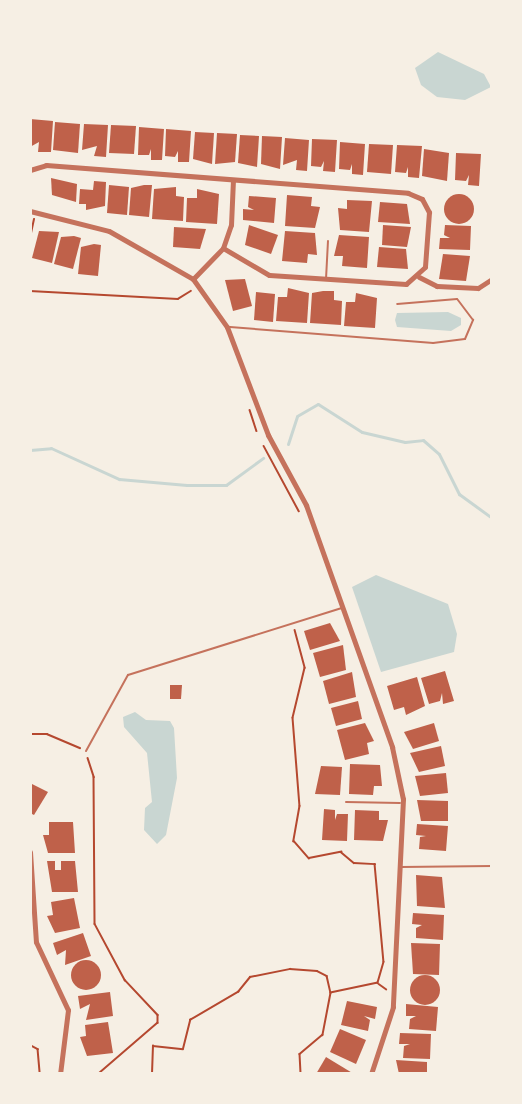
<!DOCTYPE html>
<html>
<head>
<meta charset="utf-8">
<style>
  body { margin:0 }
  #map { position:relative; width:522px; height:1104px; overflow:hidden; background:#f6efe4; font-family:Helvetica,sans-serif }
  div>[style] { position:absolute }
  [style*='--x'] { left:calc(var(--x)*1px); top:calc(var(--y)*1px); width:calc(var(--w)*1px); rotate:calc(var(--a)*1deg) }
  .water>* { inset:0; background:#c9d6d2 }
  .stream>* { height:3px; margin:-1.5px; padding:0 1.5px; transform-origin:1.5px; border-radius:1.5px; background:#c9d6d2 }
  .building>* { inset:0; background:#bf614a }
  .round { border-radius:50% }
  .path>* { height:1.5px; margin:-0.75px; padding:0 0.75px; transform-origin:0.75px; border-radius:0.75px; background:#b5482f }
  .service>* { height:2px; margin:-1px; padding:0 1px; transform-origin:1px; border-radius:1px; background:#c5725c }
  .minor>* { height:5px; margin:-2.5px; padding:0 2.5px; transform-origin:2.5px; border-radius:2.5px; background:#c5725c }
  span { translate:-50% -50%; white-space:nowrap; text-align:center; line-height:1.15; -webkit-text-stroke:6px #f6efe4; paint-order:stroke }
  .frame { position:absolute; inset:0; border:32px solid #f6efe4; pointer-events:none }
</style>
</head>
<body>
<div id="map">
  <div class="water">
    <i style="clip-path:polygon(438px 52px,484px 74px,491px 87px,465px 100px,437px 97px,421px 85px,415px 68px)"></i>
    <i style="clip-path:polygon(448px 312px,461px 318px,461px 325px,451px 331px,397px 327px,395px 320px,397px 313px)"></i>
    <i style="clip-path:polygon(376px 575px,448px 604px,457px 634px,454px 652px,381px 672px,352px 587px)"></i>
    <i style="clip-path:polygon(135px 712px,146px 720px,170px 721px,174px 728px,177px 778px,166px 835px,157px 844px,144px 830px,145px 808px,152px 802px,147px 753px,124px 727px,123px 717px)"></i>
  </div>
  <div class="stream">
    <i style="--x:288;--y:444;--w:29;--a:-72"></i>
    <i style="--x:297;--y:416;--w:24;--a:-30"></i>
    <i style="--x:318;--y:404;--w:52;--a:32.5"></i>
    <i style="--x:362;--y:432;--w:44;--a:13.1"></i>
    <i style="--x:405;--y:442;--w:18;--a:-6"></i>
    <i style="--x:423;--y:440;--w:21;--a:41"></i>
    <i style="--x:439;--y:454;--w:45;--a:63.4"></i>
    <i style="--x:459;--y:494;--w:41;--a:36"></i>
    <i style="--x:30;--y:450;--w:21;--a:-5"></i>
    <i style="--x:51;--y:448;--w:75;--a:24.5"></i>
    <i style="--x:119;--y:479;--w:68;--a:5"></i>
    <i style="--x:187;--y:485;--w:39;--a:0"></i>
    <i style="--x:226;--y:485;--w:46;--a:-36.1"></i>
  </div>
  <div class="building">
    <i style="clip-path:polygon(30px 119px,53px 121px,51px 152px,38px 152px,39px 142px,30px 147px)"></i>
    <i style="clip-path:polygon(55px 122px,80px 124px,78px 153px,53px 150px)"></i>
    <i style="clip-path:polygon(84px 124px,108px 125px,106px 157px,94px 156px,97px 146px,82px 150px)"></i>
    <i style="clip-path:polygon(111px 125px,136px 126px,134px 154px,109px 153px)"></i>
    <i style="clip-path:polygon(139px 127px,164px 129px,162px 160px,151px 160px,151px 149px,149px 155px,138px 155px)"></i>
    <i style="clip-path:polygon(166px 129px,191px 131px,189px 162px,178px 162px,178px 151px,175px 157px,165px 156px)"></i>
    <i style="clip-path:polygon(195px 132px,214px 133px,212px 164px,193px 159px)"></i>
    <i style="clip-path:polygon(217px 133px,237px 134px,235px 162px,215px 164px)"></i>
    <i style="clip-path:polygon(240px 135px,259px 136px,257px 167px,238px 163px)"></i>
    <i style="clip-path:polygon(262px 136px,282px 137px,280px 169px,261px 164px)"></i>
    <i style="clip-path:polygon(285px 138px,309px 140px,307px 171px,296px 170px,297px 160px,283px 165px)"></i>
    <i style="clip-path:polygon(312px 139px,337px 140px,335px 172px,323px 171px,324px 161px,321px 167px,311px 166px)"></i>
    <i style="clip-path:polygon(340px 142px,365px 144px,363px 175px,352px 174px,352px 164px,350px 170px,339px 169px)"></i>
    <i style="clip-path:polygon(369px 144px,393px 145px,391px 174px,367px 172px)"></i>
    <i style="clip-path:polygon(397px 145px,422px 146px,419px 178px,408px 177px,408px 167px,406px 173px,395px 172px)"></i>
    <i style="clip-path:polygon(424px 149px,449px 153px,447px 181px,422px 176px)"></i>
    <i style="clip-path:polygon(456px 153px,481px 154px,479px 186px,468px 185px,469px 175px,466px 181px,455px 180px)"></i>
    <i style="clip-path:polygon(51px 178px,77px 184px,76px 202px,52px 195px)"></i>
    <i style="clip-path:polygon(94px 181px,106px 182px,105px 206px,86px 210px,86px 204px,79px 204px,80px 189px,93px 190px)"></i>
    <i style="clip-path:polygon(109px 185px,129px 187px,127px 215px,107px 213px)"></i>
    <i style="clip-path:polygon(144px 185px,152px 185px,149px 217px,129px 215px,131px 188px)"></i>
    <i style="clip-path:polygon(176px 187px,176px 196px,184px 197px,183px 221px,152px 219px,154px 189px)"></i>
    <i style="clip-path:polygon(197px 189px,219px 194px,217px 224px,186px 222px,187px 198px,197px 198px)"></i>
    <i class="round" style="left:444px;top:194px;width:30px;height:30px"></i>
    <i style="clip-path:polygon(287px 195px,312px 197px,311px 206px,320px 207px,315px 228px,285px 226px)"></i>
    <i style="clip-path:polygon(249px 196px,276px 198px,274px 223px,243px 220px,243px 209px,254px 210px,248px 207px)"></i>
    <i style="clip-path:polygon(347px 200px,372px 201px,369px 232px,340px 230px,338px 208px,347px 209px)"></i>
    <i style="clip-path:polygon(380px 202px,407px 204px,410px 224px,378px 222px)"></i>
    <i style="clip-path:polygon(249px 225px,278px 235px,271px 254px,245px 245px)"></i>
    <i style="clip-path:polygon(383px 225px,411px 227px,407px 247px,382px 245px)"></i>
    <i style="clip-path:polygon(445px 225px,471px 226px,470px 250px,439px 249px,440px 238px,450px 238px,444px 235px)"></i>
    <i style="clip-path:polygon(174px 227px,206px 229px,200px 249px,173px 247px)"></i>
    <i style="clip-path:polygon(39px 231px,59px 232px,52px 263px,32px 258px)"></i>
    <i style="clip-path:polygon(285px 231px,315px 233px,317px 255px,308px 254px,307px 263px,282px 261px)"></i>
    <i style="clip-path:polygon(339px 235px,369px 237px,367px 268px,342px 266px,343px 256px,334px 256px)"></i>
    <i style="clip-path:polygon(74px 236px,81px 238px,73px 269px,54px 264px,61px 237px)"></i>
    <i style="clip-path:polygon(94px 244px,101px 245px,98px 276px,78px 274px,81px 247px)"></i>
    <i style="clip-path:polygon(379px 247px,406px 249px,408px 269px,377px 267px)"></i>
    <i style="clip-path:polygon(443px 254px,470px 256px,466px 281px,439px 279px)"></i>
    <i style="clip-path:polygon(245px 279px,252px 306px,233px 311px,225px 280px)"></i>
    <i style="clip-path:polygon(288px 288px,309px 293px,307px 323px,276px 321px,278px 297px,287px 297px)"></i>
    <i style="clip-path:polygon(323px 291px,334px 291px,334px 300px,342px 301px,341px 325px,310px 323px,312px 293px)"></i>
    <i style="clip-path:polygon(256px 292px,275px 294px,273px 322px,254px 320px)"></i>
    <i style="clip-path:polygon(356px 293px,377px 298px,375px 328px,344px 326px,346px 302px,355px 302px)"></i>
    <i style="clip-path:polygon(330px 623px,340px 641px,310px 650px,304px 631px)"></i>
    <i style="clip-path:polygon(343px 645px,346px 670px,320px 677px,313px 653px)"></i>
    <i style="clip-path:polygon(445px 671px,454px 701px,443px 704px,442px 693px,440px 701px,429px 704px,421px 678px)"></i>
    <i style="clip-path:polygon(352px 672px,356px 697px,329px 704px,323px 681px)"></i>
    <i style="clip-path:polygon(417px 677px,425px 706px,406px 715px,404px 707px,394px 710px,387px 686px)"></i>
    <i style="clip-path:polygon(170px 685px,182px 685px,181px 699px,170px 699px)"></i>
    <i style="clip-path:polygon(358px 701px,362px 719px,336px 726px,331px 708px)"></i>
    <i style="clip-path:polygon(365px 723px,374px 741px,367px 743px,369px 754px,345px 760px,337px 730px)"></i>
    <i style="clip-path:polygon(434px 723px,439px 741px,413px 749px,404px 732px)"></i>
    <i style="clip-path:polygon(441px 746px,445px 766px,419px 772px,410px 753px)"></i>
    <i style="clip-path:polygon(350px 764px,380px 765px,382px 786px,374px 786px,373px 795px,349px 794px)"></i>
    <i style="clip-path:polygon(321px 766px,342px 767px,340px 795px,315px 794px)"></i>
    <i style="clip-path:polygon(446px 773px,448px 793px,420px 796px,415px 776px)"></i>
    <i style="clip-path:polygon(30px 783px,48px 792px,34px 815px,30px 813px)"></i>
    <i style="clip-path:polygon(417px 800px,448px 801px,448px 821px,421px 821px)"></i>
    <i style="clip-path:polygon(324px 809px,335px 810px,335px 820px,337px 814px,348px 814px,347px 841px,322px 840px)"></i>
    <i style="clip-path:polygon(355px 810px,379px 811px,379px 820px,388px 820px,383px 841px,354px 840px)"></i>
    <i style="clip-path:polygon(49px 822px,73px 822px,75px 853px,48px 853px,43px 835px,49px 835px)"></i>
    <i style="clip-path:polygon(417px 824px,448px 826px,446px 851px,419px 849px,420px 837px,426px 836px,416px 835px)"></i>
    <i style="clip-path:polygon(47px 861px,55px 861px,55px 870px,61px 870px,61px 861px,75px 861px,78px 892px,52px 892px)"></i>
    <i style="clip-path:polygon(416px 875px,442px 877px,445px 908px,417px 906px)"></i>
    <i style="clip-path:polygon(74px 898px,80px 928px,55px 933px,47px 916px,53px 915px,51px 902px)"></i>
    <i style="clip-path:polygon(413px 913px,444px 915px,443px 940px,416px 938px,416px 928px,422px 925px,412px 924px)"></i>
    <i style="clip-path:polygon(83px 933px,91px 956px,65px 965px,66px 950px,57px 955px,53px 943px)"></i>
    <i style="clip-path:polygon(411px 943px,440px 944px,439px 975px,413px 974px)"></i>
    <i class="round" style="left:71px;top:960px;width:30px;height:30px"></i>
    <i class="round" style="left:410px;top:975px;width:30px;height:30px"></i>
    <i style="clip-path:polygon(110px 992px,113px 1016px,86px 1020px,90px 1004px,80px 1009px,78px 996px)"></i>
    <i style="clip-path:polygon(347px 1001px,377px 1007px,375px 1019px,364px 1016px,370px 1020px,368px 1031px,341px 1025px)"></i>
    <i style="clip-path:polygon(406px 1004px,438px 1007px,436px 1031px,409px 1029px,410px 1019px,416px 1016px,406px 1016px)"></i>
    <i style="clip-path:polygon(108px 1022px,113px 1053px,87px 1056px,80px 1037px,86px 1036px,85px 1025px)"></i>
    <i style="clip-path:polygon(340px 1029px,366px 1040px,356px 1064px,330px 1052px)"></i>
    <i style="clip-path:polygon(400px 1033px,431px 1034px,430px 1059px,403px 1058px,404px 1046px,410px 1044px,399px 1044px)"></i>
    <i style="clip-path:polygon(326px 1057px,354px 1074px,316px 1074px)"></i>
    <i style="clip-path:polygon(396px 1060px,427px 1062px,427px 1074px,399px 1074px)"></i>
  </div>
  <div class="path">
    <i style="--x:30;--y:238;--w:19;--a:-78"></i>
    <i style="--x:30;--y:291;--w:148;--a:3.1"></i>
    <i style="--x:178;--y:299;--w:15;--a:-32"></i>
    <i style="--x:250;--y:410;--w:22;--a:72"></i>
    <i style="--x:264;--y:446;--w:74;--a:61.7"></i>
    <i style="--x:295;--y:630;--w:39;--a:75"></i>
    <i style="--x:305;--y:668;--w:51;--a:103.5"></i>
    <i style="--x:293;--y:718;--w:88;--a:85.5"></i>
    <i style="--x:300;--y:806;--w:36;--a:100"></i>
    <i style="--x:294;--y:841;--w:23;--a:49"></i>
    <i style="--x:309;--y:858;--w:33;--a:-11"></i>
    <i style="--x:341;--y:852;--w:17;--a:40"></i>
    <i style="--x:354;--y:863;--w:21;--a:3"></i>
    <i style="--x:375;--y:864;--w:98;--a:84.8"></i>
    <i style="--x:384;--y:962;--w:22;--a:106"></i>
    <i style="--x:378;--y:983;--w:48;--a:168"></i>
    <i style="--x:331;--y:993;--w:43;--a:100.8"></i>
    <i style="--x:323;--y:1035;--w:30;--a:140"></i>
    <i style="--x:300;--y:1054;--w:20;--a:87"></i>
    <i style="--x:30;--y:734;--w:17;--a:0"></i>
    <i style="--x:47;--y:734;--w:36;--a:23"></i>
    <i style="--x:88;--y:758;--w:20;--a:72"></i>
    <i style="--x:94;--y:777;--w:147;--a:89.6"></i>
    <i style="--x:95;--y:924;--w:64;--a:61.8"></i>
    <i style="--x:125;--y:980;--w:48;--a:46.7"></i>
    <i style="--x:158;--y:1015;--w:8;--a:90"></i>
    <i style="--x:158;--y:1023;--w:78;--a:139.2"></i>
    <i style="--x:379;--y:984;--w:9;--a:36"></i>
    <i style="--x:30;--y:1045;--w:9;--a:27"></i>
    <i style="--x:38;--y:1049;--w:25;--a:85"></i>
    <i style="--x:152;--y:1074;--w:28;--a:-88"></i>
    <i style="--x:153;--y:1046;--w:30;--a:6"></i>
    <i style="--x:183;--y:1049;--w:30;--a:-76"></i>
    <i style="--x:190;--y:1020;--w:56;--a:-30.3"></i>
    <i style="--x:238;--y:992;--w:19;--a:-51"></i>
    <i style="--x:250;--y:977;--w:41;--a:-11.3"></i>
    <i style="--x:290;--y:969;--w:27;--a:4"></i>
    <i style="--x:317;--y:971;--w:11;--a:27"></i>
    <i style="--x:327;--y:976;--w:17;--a:77"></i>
  </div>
  <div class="service">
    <i style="--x:326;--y:279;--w:38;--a:-87"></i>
    <i style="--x:230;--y:327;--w:204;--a:4.5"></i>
    <i style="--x:433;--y:343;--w:32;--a:-7"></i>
    <i style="--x:465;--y:339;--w:21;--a:-67"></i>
    <i style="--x:473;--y:320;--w:26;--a:-127"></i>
    <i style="--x:457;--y:299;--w:60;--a:175.2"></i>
    <i style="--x:86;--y:751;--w:87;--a:-61.1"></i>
    <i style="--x:128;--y:675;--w:224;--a:-17.4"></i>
    <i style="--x:346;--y:802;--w:54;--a:1.1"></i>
    <i style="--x:401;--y:867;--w:91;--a:-0.6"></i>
  </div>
  <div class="minor">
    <i style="--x:30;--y:170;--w:17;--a:-17"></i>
    <i style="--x:46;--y:165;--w:363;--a:4.4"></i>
    <i style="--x:408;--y:193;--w:15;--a:23"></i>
    <i style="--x:422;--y:199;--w:15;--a:62"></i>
    <i style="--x:429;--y:212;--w:55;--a:94.2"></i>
    <i style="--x:425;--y:267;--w:25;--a:138"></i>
    <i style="--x:406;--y:284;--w:137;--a:-176.2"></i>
    <i style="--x:269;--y:275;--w:53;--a:-149.6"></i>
    <i style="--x:30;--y:211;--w:81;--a:14.2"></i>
    <i style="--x:109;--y:231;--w:97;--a:29.7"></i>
    <i style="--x:193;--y:279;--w:59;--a:54.7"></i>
    <i style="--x:227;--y:327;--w:116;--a:69.2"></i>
    <i style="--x:268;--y:435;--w:80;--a:61.5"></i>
    <i style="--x:306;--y:505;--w:257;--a:70.4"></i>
    <i style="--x:392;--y:747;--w:53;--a:78.1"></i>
    <i style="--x:403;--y:799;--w:208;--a:92.8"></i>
    <i style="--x:393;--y:1007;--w:71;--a:108.2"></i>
    <i style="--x:419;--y:277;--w:20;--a:27"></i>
    <i style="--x:437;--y:286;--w:41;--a:2.8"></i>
    <i style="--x:478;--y:288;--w:17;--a:-33"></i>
    <i style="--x:193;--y:279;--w:43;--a:-45.9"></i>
    <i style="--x:223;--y:248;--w:24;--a:-71"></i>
    <i style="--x:231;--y:225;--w:45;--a:-87.5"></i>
    <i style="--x:30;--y:852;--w:90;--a:86.2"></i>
    <i style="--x:36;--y:942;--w:75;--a:64.8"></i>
    <i style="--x:68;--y:1010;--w:64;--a:97.1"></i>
  </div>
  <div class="frame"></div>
</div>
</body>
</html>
